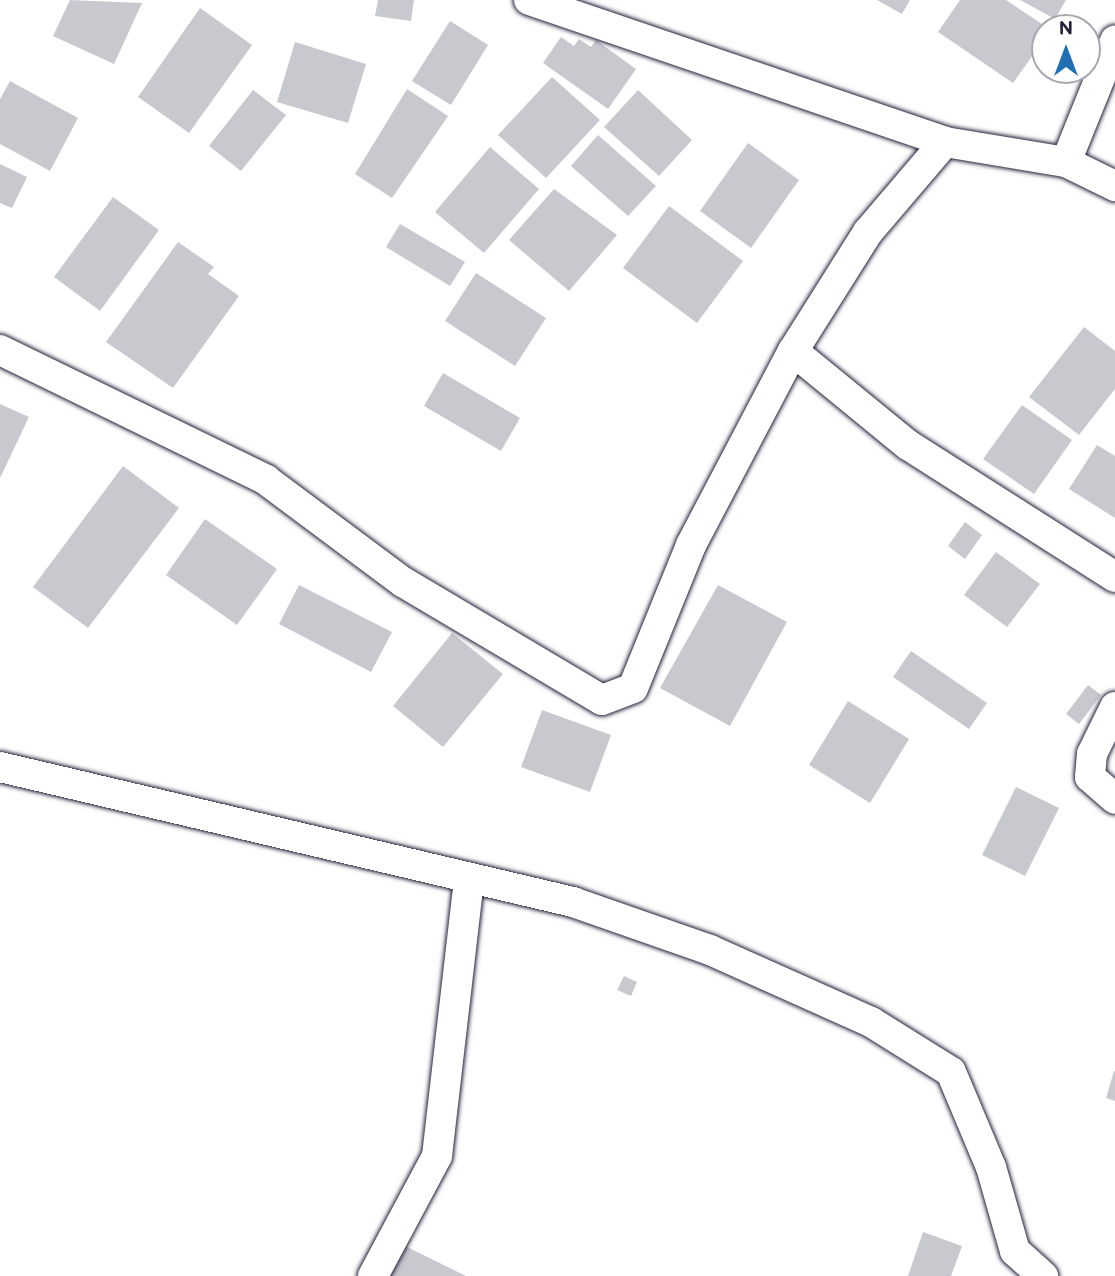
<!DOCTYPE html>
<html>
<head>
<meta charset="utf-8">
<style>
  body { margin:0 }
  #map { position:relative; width:1115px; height:1276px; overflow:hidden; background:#fff; font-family:"Balsamiq Sans",sans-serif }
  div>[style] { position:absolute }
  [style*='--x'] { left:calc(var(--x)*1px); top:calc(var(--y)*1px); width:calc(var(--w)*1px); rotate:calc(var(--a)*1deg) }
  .building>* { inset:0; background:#c8c8cf }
  .roads { filter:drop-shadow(0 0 2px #22223b) drop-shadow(0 0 2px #22223b) }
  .street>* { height:30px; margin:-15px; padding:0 15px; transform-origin:15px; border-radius:15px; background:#fff }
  span { translate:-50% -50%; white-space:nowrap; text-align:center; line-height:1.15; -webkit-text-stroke:7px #fff; paint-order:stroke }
  .north { position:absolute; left:1031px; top:14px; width:70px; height:70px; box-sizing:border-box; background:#fff; border:2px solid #a7a7b1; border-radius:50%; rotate:0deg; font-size:19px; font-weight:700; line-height:28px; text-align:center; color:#22223b }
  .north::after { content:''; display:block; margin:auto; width:24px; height:32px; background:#1f6fb2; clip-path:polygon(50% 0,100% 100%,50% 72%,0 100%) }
</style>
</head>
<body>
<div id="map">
  <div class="building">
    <i style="clip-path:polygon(70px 0,142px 3px,114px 64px,53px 36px)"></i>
    <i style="clip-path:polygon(378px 0,414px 0,411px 21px,375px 16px)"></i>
    <i style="clip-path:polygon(877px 0,910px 0,902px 14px)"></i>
    <i style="clip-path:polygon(960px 0,1006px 0,1045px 26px,1045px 38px,1013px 83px,938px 32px)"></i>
    <i style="clip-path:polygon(1020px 0,1066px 0,1055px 19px)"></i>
    <i style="clip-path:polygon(200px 8px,252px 45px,189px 133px,138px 97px)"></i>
    <i style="clip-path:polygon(450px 21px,488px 45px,451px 105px,412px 81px)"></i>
    <i style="clip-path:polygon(561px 37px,574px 46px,579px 39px,591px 47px,596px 40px,636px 69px,608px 109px,543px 63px)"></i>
    <i style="clip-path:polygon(295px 42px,366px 64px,348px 123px,277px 102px)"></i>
    <i style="clip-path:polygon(552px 77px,600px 120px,546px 178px,498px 135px)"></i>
    <i style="clip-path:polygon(10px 81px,78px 118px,50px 171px,0 144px,0 99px)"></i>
    <i style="clip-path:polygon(407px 89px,448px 116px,392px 198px,355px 174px)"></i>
    <i style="clip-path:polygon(253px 90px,286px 115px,241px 171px,209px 146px)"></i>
    <i style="clip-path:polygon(638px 90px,692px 140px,659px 176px,604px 127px)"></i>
    <i style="clip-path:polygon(598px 135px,656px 186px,628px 216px,571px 166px)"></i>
    <i style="clip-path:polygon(748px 143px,799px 180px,751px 248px,700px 211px)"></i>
    <i style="clip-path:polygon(490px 147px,539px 189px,484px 253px,435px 212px)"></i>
    <i style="clip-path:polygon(0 164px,27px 177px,12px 208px,0 203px)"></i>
    <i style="clip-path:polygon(554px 189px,617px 235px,569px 291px,509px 240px)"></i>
    <i style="clip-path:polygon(113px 197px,159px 230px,100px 311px,54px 277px)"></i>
    <i style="clip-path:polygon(669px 206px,743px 261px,697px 323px,623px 268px)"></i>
    <i style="clip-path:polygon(400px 224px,465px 262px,450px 286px,386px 247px)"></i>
    <i style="clip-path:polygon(178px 242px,214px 267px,208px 274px,239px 296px,173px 388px,106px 342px)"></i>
    <i style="clip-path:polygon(476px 273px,546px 318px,515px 366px,445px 321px)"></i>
    <i style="clip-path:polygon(1084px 327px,1115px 351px,1115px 389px,1079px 435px,1029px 397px)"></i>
    <i style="clip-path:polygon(443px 373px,520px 418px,501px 451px,424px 406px)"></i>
    <i style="clip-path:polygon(0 404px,29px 417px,0 478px)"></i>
    <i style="clip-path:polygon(1022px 405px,1072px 440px,1034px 494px,983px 459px)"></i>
    <i style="clip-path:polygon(1097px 445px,1115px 456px,1115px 518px,1069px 489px)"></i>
    <i style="clip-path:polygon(123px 466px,179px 508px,88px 628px,33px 587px)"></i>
    <i style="clip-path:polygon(205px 519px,277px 569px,237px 625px,166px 575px)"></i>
    <i style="clip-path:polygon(965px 522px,982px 535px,965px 559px,948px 546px)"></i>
    <i style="clip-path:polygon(996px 552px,1040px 584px,1007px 627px,964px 595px)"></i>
    <i style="clip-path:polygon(299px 585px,392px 632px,371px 672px,279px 624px)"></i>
    <i style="clip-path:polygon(718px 585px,787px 622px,730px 726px,660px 688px)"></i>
    <i style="clip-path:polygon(452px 633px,503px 674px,443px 747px,393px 706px)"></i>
    <i style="clip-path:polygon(911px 651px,987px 703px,969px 729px,893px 677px)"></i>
    <i style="clip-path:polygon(1088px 685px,1101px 695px,1079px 724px,1066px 714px)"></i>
    <i style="clip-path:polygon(848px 701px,909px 739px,870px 803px,809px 765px)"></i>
    <i style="clip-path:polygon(542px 710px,611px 735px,590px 792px,521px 767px)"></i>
    <i style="clip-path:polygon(1016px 787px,1059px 808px,1025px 876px,982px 855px)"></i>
    <i style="clip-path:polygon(624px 976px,637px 982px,631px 996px,617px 990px)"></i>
    <i style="clip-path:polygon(1114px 1071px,1115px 1071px,1115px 1101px,1106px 1098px)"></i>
    <i style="clip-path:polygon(923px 1232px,962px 1246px,951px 1276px,908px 1276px)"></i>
    <i style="clip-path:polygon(405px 1246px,466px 1276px,389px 1276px)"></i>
  </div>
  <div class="roads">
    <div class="street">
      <i style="--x:529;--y:0;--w:440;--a:18.8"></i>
      <i style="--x:945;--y:142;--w:123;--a:9.4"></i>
      <i style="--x:1066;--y:162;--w:55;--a:26.1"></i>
      <i style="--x:1066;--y:162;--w:131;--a:-68"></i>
      <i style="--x:0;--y:350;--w:296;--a:26"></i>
      <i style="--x:266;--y:480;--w:171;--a:36.7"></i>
      <i style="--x:403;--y:582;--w:231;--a:30.7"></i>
      <i style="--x:602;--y:700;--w:33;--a:-21"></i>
      <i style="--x:633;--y:688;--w:154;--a:-67.9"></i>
      <i style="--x:691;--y:545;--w:219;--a:-62.3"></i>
      <i style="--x:793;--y:351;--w:141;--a:-57.8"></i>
      <i style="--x:868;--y:232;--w:118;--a:-49.5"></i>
      <i style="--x:793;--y:351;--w:149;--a:39.3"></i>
      <i style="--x:908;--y:445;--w:246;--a:32.5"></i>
      <i style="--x:1115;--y:707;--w:52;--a:116.1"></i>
      <i style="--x:1092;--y:754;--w:23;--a:95"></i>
      <i style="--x:1090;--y:777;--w:33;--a:41"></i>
      <i style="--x:0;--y:767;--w:589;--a:13.26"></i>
      <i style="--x:573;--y:902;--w:145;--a:19.3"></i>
      <i style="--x:710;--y:950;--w:176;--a:24.1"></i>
      <i style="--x:871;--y:1022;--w:94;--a:32"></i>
      <i style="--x:951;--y:1072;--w:103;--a:67.2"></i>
      <i style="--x:991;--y:1167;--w:87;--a:74.1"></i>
      <i style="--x:1015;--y:1251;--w:38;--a:42"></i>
      <i style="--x:373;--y:1276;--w:136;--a:-61.9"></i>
      <i style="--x:437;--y:1156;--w:280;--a:-83.4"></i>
    </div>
  </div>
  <div class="north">N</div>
</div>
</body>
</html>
